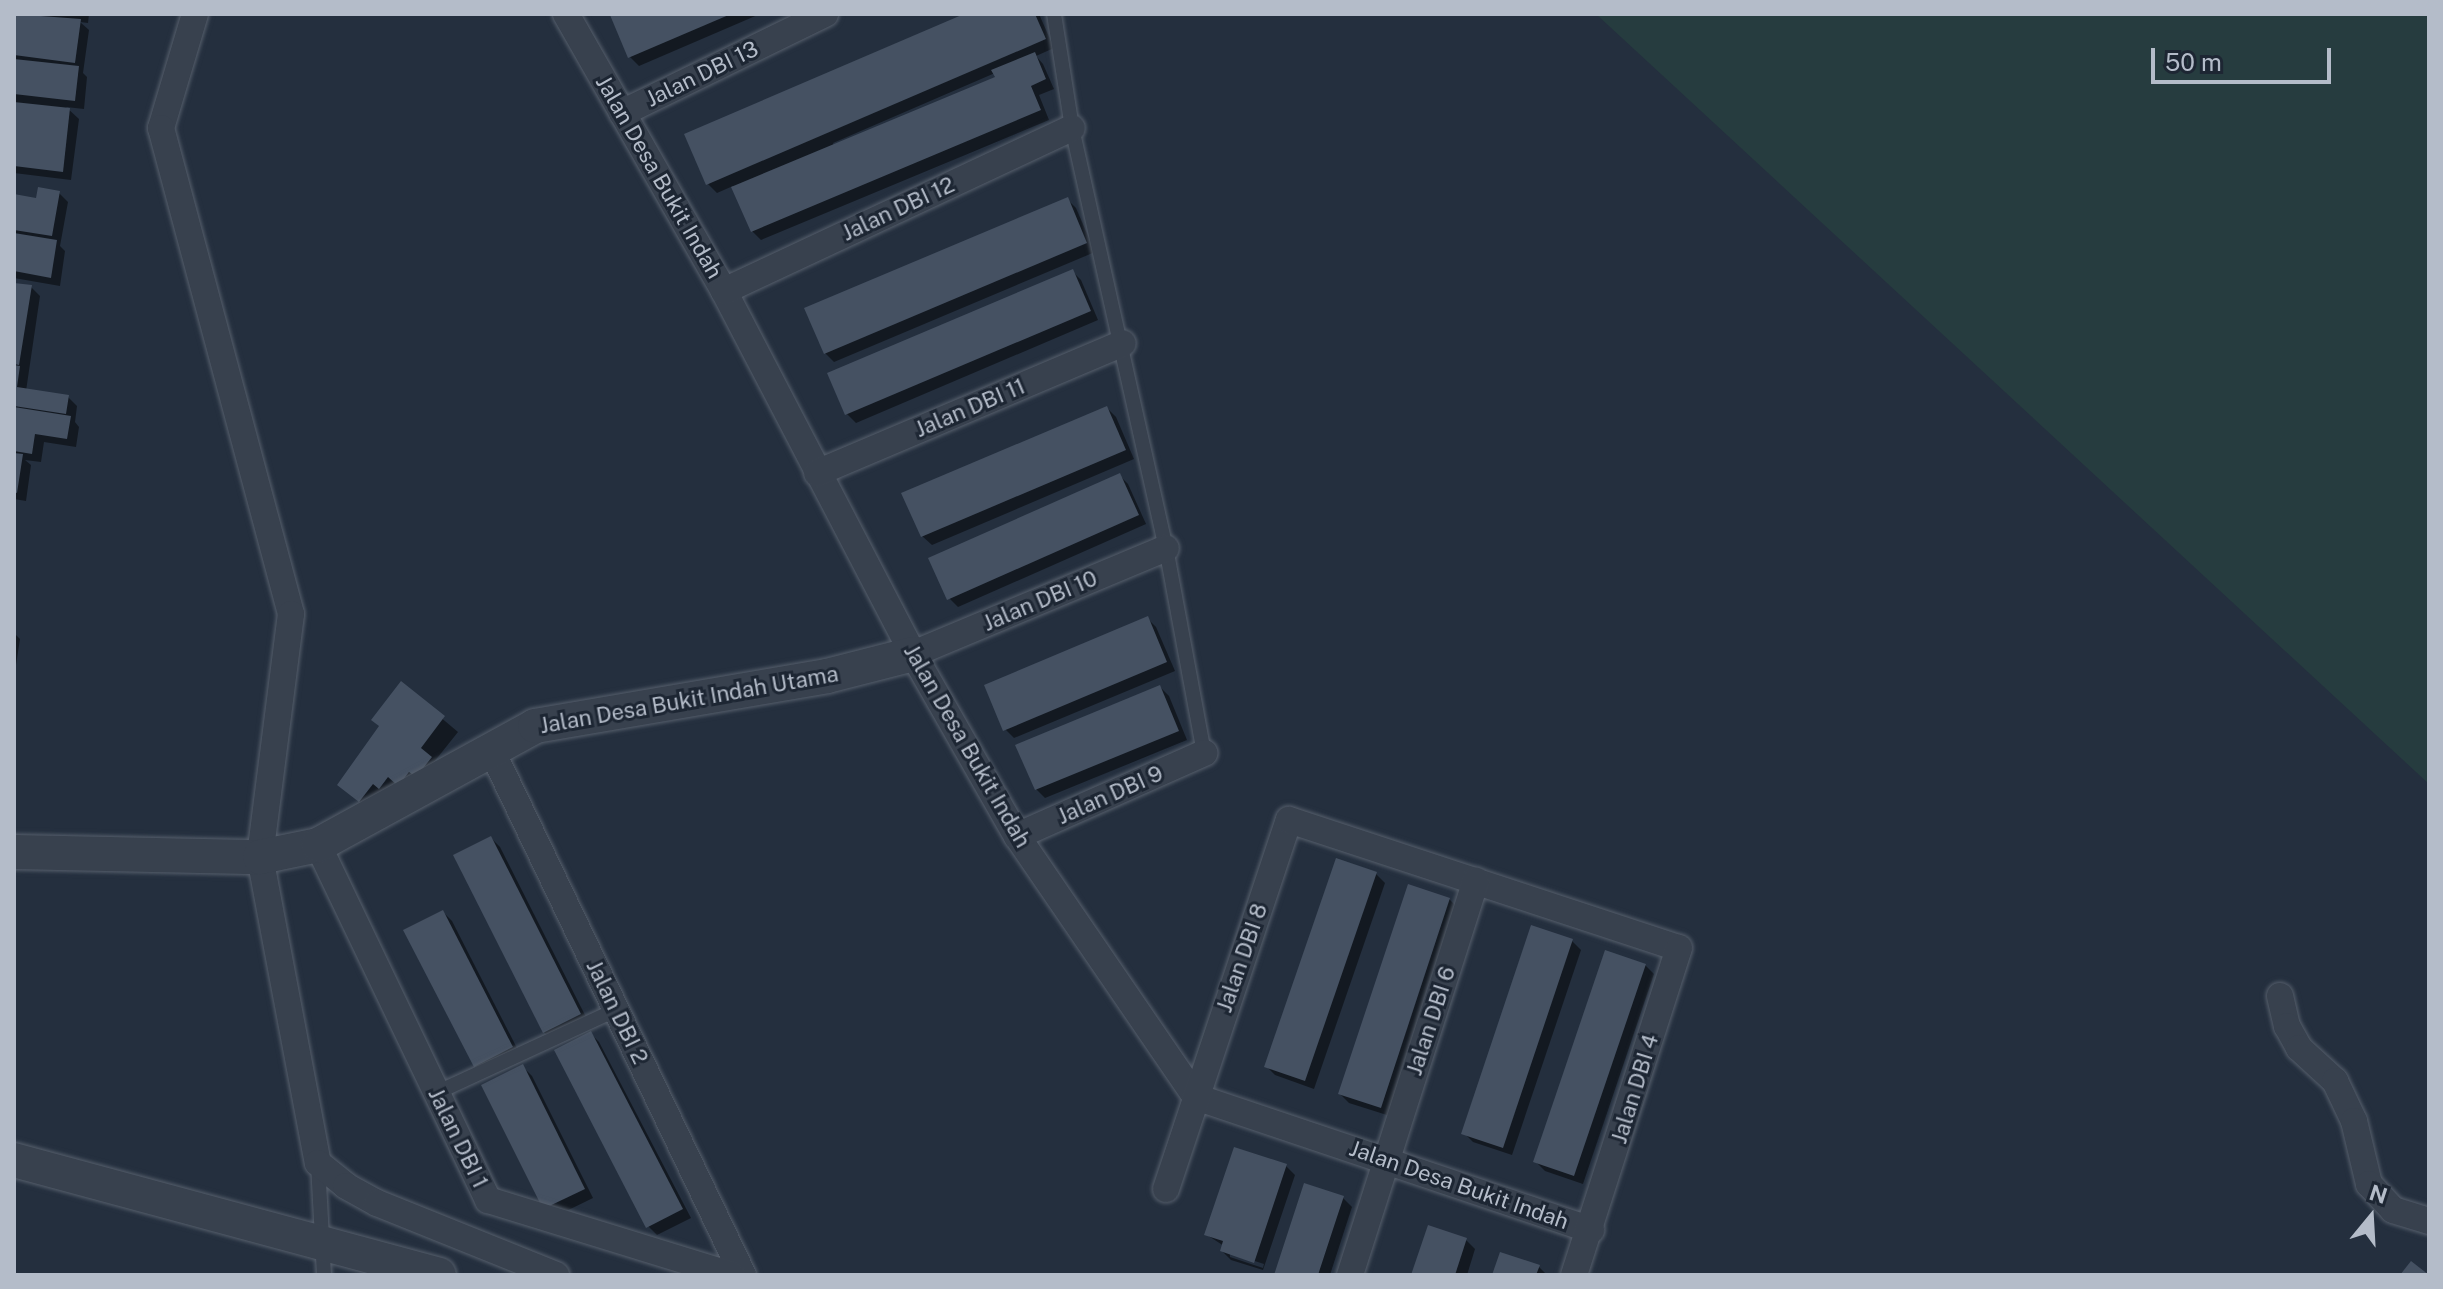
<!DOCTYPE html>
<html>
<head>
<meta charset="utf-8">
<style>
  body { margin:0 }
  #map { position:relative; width:2443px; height:1289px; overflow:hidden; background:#242f3e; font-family:"Public Sans",sans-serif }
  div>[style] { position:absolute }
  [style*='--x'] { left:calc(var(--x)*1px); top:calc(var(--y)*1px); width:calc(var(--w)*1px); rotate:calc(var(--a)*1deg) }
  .green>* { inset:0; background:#263c3f }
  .shadow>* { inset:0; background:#0007 }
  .building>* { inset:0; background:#455162 }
  .roads { filter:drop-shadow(0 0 2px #565f6c) drop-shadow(0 0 2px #565f6c) }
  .service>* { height:14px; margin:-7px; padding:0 7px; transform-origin:7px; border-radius:7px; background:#38414e }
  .minor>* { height:26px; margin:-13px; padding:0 13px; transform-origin:13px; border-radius:13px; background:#38414e }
  .tertiary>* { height:34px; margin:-17px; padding:0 17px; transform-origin:17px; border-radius:17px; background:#38414e }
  span { translate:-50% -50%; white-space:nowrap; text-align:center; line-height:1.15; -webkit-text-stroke:6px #1d2633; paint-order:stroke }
  .street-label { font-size:22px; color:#b4bcc9 }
  .frame { position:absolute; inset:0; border:16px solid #b4bcc9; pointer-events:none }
  .north { position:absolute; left:2331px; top:1177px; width:80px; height:80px; -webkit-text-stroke:6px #1d2633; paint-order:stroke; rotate:18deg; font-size:22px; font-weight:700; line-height:32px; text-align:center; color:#b4bcc9 }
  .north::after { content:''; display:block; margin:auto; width:28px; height:36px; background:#b4bcc9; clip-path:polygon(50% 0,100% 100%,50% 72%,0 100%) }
  .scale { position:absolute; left:2151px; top:48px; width:180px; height:36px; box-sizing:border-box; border:4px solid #b4bcc9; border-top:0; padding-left:10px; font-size:24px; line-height:28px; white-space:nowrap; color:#b4bcc9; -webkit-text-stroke:6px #1d2633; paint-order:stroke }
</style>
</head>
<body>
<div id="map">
  <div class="green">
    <i style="clip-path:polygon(1596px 14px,2429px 14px,2429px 784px)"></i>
  </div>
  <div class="shadow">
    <i style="clip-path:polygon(14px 14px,89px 14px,88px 23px,80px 22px,89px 30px,83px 73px,87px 77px,84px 109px,66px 107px,79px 119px,71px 180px,14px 173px)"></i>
    <i style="clip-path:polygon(616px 14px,760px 14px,639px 66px,630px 57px)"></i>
    <i style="clip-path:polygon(evenodd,969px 14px,1039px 14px,1054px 48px,1036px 56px,1043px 64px,1054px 89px,1039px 95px,1049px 120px,761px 240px,752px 231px,733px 186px,717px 193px,708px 184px,969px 14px,995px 73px,997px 78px,834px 146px,833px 143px,995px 73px)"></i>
    <i style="clip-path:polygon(59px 193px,68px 202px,60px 246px,65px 251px,60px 286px,14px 278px,14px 196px,38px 200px)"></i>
    <i style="clip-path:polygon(1067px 199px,1076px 208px,1095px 252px,834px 362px,825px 353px)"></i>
    <i style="clip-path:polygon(1072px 271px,1081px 280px,1098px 320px,856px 423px,847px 414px,830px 374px)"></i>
    <i style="clip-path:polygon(14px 285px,31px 287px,40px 296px,26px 391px,68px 397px,77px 406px,75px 422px,79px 427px,76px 447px,44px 442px,41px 462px,25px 460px,31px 465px,26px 501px,14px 499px)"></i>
    <i style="clip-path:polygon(1107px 408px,1116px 417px,1134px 459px,932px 545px,922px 536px)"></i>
    <i style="clip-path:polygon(1119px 475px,1128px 484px,1146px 524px,958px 607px,949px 598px)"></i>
    <i style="clip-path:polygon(1147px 618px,1156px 627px,1175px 671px,1014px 738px,1005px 729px)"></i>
    <i style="clip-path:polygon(14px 633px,20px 639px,14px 678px)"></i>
    <i style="clip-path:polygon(401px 684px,458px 732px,434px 762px,445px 772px,374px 814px,340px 785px,381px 727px)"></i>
    <i style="clip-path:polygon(1160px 687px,1169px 696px,1187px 740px,1045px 798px,1036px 789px)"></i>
    <i style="clip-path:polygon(491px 838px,500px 847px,589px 1023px,553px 1041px,544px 1032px)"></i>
    <i style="clip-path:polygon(1376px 874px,1385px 883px,1314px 1089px,1275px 1075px,1266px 1066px)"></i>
    <i style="clip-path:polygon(1449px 899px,1458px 908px,1390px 1116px,1349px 1103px,1340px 1094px)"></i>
    <i style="clip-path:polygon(443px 912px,452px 921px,521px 1056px,484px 1075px,475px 1066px)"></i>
    <i style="clip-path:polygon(1572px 941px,1581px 950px,1512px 1155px,1473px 1142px,1464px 1133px)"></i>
    <i style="clip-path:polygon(1645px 965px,1654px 974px,1583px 1184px,1545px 1171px,1536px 1162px)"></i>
    <i style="clip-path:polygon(590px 1033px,599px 1042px,691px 1218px,657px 1235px,648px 1226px)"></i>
    <i style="clip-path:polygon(523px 1067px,532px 1076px,593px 1198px,554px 1217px,545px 1208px)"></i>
    <i style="clip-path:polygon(evenodd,1286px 1166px,1295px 1175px,1263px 1270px,1231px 1260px,1222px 1251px,1224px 1246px,1207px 1235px,1286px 1166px,1230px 1253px,1264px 1264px,1263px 1268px,1230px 1257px,1230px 1253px)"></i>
    <i style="clip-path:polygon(1343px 1198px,1352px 1207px,1330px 1275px,1275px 1275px)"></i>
    <i style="clip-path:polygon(1466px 1240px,1475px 1249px,1467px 1275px,1413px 1275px)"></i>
    <i style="clip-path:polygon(1539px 1267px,1547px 1275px,1494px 1275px)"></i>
  </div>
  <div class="building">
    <i style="clip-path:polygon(14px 14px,81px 19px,75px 63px,14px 55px)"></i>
    <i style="clip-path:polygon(731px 14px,628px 58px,610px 15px,611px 14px)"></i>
    <i style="clip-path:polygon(964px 14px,1035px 14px,1046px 39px,706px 185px,684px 134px)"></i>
    <i style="clip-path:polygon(1035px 52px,1046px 79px,1031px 86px,1041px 110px,751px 232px,731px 187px,995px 77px,991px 70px)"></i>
    <i style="clip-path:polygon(14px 59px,79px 66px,75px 101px,14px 94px)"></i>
    <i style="clip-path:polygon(14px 102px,70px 108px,63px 172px,14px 166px)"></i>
    <i style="clip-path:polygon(38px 187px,60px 191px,52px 236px,14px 230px,14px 194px,36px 198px)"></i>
    <i style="clip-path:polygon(1068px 197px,1087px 243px,824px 354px,804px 308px)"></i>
    <i style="clip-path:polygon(14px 233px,57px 240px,51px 278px,14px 271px)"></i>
    <i style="clip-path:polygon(1073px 269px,1091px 311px,845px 415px,827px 373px)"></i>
    <i style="clip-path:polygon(14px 283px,32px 285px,19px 365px,14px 364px)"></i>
    <i style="clip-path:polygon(14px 365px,20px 366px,17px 387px,69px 395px,66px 414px,14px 406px)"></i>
    <i style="clip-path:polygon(1107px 406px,1126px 450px,921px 537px,901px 493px)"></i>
    <i style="clip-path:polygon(14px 407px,71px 416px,67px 439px,35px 434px,32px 454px,14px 451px)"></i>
    <i style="clip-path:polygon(14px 453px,23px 454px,17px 493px,14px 492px)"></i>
    <i style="clip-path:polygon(1120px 473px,1139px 515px,947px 600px,928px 558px)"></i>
    <i style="clip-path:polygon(1148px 616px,1167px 662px,1003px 731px,984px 685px)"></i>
    <i style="clip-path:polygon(401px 681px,445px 716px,421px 748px,432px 757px,416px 777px,409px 772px,398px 786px,388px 777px,379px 789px,373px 784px,359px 802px,337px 785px,379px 726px,371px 720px)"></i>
    <i style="clip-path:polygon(1160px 685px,1179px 731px,1035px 790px,1015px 745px)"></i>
    <i style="clip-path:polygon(491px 836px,581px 1014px,543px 1033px,453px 855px)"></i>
    <i style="clip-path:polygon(1336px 858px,1377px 872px,1305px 1081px,1264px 1067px)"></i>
    <i style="clip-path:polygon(1408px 884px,1450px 898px,1381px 1108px,1338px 1094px)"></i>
    <i style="clip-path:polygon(443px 910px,513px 1047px,474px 1067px,403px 930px)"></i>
    <i style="clip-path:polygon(1531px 925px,1573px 939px,1503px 1148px,1461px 1134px)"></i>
    <i style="clip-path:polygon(1605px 950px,1646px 964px,1574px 1176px,1533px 1162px)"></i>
    <i style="clip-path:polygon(591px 1031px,683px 1209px,646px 1228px,554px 1050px)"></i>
    <i style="clip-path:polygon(523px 1064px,585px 1189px,543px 1209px,481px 1085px)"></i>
    <i style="clip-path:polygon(1234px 1147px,1287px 1164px,1254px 1263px,1220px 1251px,1223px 1241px,1204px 1235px)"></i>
    <i style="clip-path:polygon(1304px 1183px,1344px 1196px,1337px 1217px,1318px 1275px,1274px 1275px)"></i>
    <i style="clip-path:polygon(1428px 1225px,1467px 1238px,1455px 1275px,1411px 1275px)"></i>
    <i style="clip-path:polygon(1500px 1252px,1540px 1265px,1536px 1275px,1492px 1275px)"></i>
    <i style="clip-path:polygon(2411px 1261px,2429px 1275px,2400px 1275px)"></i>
  </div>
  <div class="roads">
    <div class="service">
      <i style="--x:1054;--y:14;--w:115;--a:81"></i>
      <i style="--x:1072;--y:128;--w:430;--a:77.4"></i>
      <i style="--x:1166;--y:548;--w:208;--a:79.5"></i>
      <i style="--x:436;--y:1093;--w:198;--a:-24.8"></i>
      <i style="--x:318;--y:1164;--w:111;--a:86.9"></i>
    </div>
    <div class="minor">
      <i style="--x:195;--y:14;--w:119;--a:106.6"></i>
      <i style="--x:161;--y:128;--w:503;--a:75.02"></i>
      <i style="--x:291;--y:614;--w:245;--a:97.3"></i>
      <i style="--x:260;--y:857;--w:311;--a:79.3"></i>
      <i style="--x:318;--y:1163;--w:36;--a:39"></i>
      <i style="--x:346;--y:1186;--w:35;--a:29"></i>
      <i style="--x:377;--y:1203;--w:193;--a:21.9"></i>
      <i style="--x:566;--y:14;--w:319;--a:60.3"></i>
      <i style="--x:724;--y:291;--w:409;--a:62.5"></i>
      <i style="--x:913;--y:654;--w:210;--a:60.3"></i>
      <i style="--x:1017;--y:836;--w:316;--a:55.6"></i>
      <i style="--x:1196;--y:1097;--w:417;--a:18.6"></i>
      <i style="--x:622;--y:113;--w:226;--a:-26"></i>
      <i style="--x:724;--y:291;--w:384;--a:-25.1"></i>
      <i style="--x:817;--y:473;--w:332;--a:-23"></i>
      <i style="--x:913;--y:654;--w:274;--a:-22.7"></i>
      <i style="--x:491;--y:749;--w:583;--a:64.4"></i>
      <i style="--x:1017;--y:836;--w:205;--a:-23.9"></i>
      <i style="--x:318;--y:845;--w:394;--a:64.4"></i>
      <i style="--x:488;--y:1200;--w:255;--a:17.1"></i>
      <i style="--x:2280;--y:996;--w:31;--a:77"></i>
      <i style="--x:2287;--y:1026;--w:25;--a:61"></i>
      <i style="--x:2299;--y:1048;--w:49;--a:42.5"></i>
      <i style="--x:2335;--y:1081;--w:44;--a:64.6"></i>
      <i style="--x:2354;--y:1121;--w:65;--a:76.6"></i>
      <i style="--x:2369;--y:1184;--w:35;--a:47"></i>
      <i style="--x:2393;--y:1210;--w:38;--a:17"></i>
      <i style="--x:1166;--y:1189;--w:389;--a:-71.6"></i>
      <i style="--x:1289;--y:820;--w:410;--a:18.2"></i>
      <i style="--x:1679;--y:948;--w:343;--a:107.8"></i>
      <i style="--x:1350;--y:1275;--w:414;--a:-72.3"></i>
    </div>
    <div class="tertiary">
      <i style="--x:14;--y:852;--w:246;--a:1.2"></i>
      <i style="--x:260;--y:857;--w:59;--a:-11.7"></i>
      <i style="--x:318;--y:845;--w:247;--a:-28.7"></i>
      <i style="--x:535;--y:726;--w:296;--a:-9.7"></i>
      <i style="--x:827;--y:676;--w:89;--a:-14.3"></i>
      <i style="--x:14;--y:1160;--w:440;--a:15.1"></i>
    </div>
  </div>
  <div class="street-label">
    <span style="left:702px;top:74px;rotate:-26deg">Jalan DBI 13</span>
    <span style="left:659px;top:177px;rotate:60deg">Jalan Desa Bukit Indah</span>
    <span style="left:898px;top:209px;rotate:-25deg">Jalan DBI 12</span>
    <span style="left:970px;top:408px;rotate:-23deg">Jalan DBI 11</span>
    <span style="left:1040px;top:601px;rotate:-23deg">Jalan DBI 10</span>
    <span style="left:689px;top:700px;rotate:-10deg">Jalan Desa Bukit Indah Utama</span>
    <span style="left:967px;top:746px;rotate:60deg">Jalan Desa Bukit Indah</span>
    <span style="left:1110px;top:795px;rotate:-24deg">Jalan DBI 9</span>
    <span style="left:1242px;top:958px;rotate:-71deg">Jalan DBI 8</span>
    <span style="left:617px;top:1012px;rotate:64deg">Jalan DBI 2</span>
    <span style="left:1431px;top:1021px;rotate:-72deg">Jalan DBI 6</span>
    <span style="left:1635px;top:1089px;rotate:-73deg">Jalan DBI 4</span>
    <span style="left:458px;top:1138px;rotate:64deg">Jalan DBI 1</span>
    <span style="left:1459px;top:1185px;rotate:19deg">Jalan Desa Bukit Indah</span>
  </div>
  <div class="frame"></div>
  <div class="north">N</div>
  <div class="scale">50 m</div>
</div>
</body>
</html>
